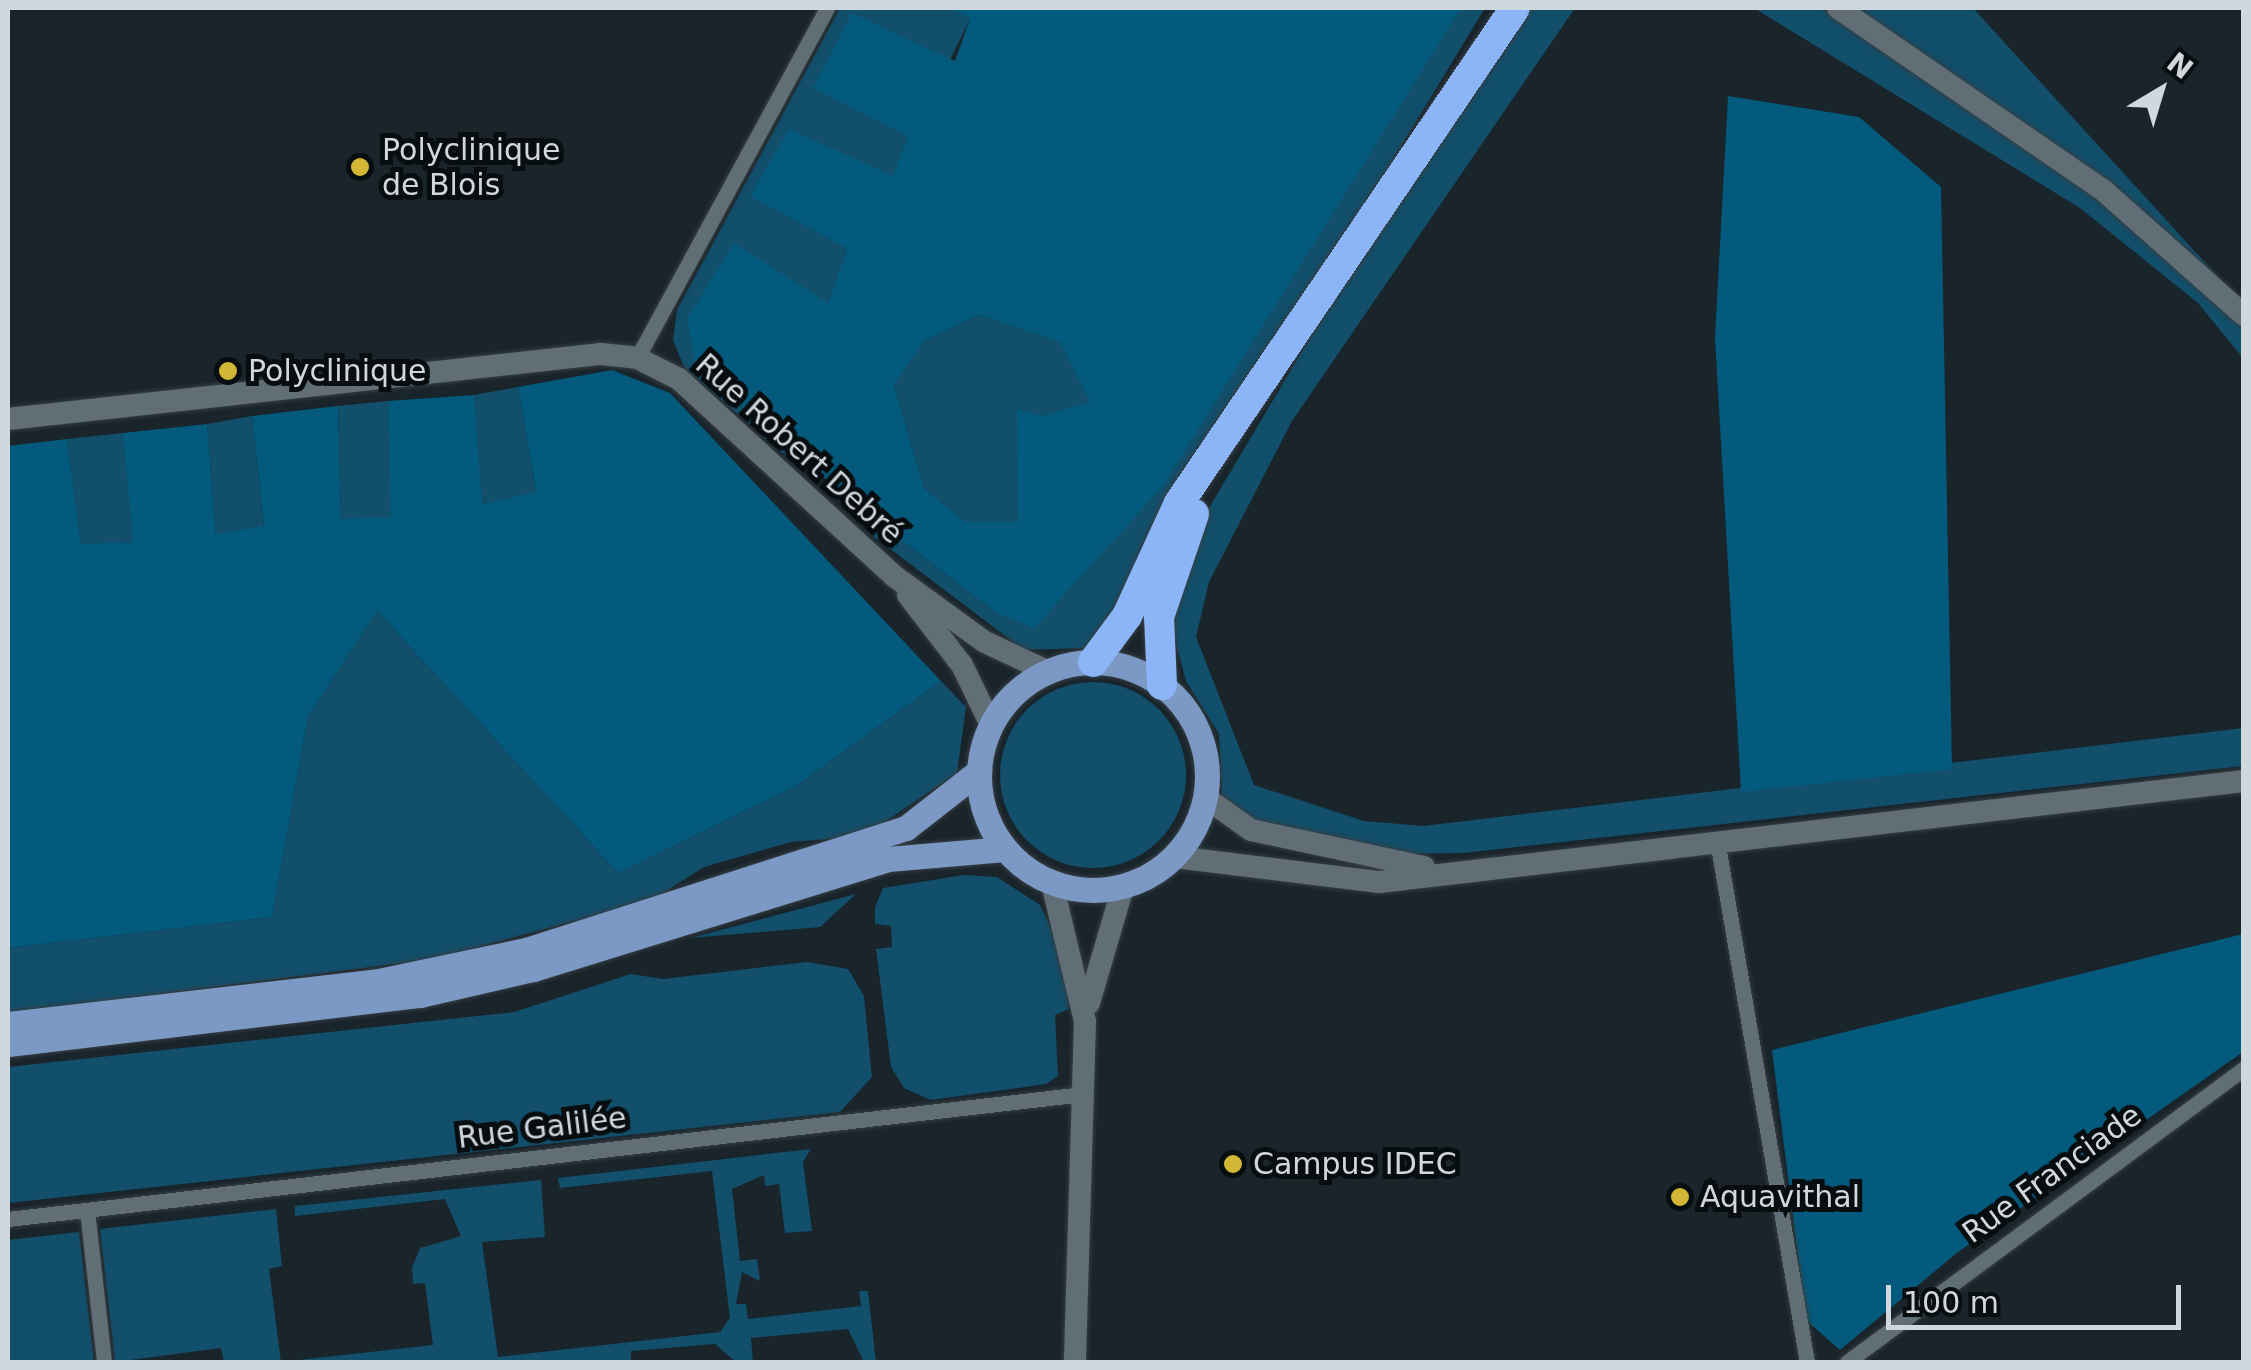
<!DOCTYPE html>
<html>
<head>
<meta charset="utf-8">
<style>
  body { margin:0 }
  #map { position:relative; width:2251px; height:1370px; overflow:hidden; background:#19242b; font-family:"DejaVu Sans",sans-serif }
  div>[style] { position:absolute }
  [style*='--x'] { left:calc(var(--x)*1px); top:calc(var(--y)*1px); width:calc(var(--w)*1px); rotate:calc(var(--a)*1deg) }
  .green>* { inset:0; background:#114f6b }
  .round { border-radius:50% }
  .forest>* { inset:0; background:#045a7c }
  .roads { filter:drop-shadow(0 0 2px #353e43) drop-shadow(0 0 2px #353e43) }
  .street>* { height:15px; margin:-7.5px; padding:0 7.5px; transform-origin:7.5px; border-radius:7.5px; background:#616e76 }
  .secondary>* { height:22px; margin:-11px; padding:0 11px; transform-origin:11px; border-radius:11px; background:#616e76 }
  .primary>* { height:25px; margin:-12.5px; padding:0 12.5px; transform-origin:12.5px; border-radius:12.5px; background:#7b99c4 }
  .primary>.ring { margin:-12.5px; padding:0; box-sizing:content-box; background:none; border:25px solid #7b99c4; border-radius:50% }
  .highway>* { height:30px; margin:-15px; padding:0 15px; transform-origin:15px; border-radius:15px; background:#8cb5f8 }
  .dots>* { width:28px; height:28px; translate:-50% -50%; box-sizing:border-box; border:5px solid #080d10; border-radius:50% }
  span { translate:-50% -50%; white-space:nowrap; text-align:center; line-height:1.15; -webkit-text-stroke:10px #080d10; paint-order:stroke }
  .poi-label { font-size:30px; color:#d1d8dd }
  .left { translate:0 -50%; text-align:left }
  .street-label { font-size:30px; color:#d1d8dd }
  .frame { position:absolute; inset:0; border:10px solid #d1d8dd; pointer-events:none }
  .north { position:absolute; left:2111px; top:40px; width:100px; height:100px; -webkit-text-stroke:8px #080d10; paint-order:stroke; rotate:38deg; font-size:28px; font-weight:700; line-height:40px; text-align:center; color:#d1d8dd }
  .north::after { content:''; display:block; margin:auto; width:35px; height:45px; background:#d1d8dd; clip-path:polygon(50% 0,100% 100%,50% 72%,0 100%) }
  .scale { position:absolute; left:1886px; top:1285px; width:295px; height:45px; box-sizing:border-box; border:5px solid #d1d8dd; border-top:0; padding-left:12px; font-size:30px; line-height:35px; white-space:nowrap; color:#d1d8dd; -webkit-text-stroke:8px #080d10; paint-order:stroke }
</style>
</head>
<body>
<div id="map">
  <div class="green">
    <i style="clip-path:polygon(840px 8px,950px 8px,970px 19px,893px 176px,751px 196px,847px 249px,828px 304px,697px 370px,809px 465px,785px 455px,684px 367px,673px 340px,677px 310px)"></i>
    <i style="clip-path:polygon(1461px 8px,1485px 8px,1107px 630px,1086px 648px,1024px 650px,873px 536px,860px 508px,995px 612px)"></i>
    <i style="clip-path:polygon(1531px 8px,1575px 8px,1292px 421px,1209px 582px,1196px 637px,1254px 785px,1364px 821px,1423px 826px,2243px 728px,2243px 766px,1463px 853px,1401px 854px,1236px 816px,1222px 794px,1219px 734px,1186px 681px,1172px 628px,1203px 518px,1320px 321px)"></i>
    <i style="clip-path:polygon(1754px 8px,1821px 8px,2061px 169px,2243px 327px,2243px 358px,2198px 303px,2080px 208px)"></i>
    <i style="clip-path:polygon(1856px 8px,1973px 8px,2220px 279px)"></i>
    <i style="clip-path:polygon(979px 315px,1060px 341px,1091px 402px,1040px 416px,1018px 522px,966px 522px,924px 488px,894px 383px,925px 341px)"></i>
    <i style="clip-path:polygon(518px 387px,536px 493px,481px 504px,474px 395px)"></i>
    <i style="clip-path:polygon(388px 401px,392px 517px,341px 520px,338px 406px)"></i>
    <i style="clip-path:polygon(252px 416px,264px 527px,216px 534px,207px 424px)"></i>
    <i style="clip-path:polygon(123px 433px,134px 542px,81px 545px,67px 439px)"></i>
    <i style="clip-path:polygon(377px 611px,618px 873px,795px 787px,941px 681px,966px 707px,957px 773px,864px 836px,791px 842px,704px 867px,652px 900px,433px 959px,8px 1013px,8px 948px,272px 917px,308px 717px)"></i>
    <i class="round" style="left:1000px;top:682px;width:186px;height:186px"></i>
    <i style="clip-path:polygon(964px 875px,997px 877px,1040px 905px,1062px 952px,1069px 1009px,1055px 1015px,1058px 1076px,1046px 1084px,931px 1100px,904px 1088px,891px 1067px,876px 949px,892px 947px,891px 926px,875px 924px,875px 908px,883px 888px)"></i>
    <i style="clip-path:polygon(856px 894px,820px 927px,690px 938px)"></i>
    <i style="clip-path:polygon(807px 962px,848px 969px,864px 996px,872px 1077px,840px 1112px,8px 1203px,8px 1067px,514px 1012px,631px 974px,663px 979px)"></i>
    <i style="clip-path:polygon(811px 1149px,803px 1162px,812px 1231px,785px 1233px,779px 1184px,765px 1186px,764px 1175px,732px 1189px,740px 1261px,757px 1259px,760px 1281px,742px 1272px,736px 1304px,746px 1304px,748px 1319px,861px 1306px,859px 1291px,868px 1291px,876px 1362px,864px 1362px,848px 1329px,751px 1338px,753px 1362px,736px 1362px,715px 1344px,631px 1351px,631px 1362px,224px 1362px,221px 1348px,115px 1362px,100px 1229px,276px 1209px,282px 1266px,269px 1269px,281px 1362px,433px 1345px,425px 1283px,413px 1284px,412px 1268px,420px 1248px,461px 1236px,445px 1199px,295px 1216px,295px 1206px,541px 1180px,545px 1237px,482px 1242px,498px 1357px,720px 1332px,730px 1318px,712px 1171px,560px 1188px,558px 1178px)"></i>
    <i style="clip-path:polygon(79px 1232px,94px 1362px,8px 1362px,8px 1240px)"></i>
  </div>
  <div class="forest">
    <i style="clip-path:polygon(evenodd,950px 8px,1461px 8px,1162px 487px,1034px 628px,995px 612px,860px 508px,697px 370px,687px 319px,734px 243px,828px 303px,847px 249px,750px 196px,789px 129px,893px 176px,908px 136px,813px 88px,852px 13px,955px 61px,970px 19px,950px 8px,979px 315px,1060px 342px,1090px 402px,1040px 416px,1017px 409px,1018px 522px,966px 522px,924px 488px,894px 384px,925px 341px,979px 315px)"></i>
    <i style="clip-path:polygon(1728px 96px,1859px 117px,1941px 187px,1952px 769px,1741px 792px,1715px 338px)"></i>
    <i style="clip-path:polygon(612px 370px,670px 393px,941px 681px,795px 787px,618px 873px,377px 611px,308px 717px,272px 917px,8px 948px,8px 446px,67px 439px,81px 544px,133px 542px,123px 433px,207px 424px,216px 534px,264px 526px,252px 416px,338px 406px,341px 519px,391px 517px,388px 401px,474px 395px,482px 504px,536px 492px,518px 387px)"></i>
    <i style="clip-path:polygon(2243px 934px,2243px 1052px,1958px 1252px,1840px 1350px,1806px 1320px,1772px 1050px)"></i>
  </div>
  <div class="roads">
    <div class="street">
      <i style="--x:637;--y:358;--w:398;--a:-61.5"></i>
      <i style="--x:1717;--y:840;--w:530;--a:80.22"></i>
      <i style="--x:87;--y:1210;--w:153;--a:83.6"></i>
      <i style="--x:8;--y:1219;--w:1083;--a:-6.63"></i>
      <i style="--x:1847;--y:1362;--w:494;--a:-36.5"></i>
    </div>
    <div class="secondary">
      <i style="--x:1838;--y:8;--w:321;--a:34.5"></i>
      <i style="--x:2103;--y:190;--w:188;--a:41.6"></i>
      <i style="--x:8;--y:419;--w:597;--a:-6.26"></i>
      <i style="--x:601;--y:354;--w:36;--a:6"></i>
      <i style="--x:637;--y:358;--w:47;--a:26.6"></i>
      <i style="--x:679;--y:379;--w:292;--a:42.5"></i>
      <i style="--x:894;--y:576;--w:112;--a:36"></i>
      <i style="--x:985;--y:642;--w:68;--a:25.1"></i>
      <i style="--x:908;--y:595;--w:88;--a:52.4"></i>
      <i style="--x:962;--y:665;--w:67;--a:64.2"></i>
      <i style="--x:1206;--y:798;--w:55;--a:35.4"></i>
      <i style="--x:1251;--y:830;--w:177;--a:12.1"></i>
      <i style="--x:1175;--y:857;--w:206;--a:7"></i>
      <i style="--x:1379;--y:882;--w:871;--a:-6.66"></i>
      <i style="--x:1052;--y:883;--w:142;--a:76.6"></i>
      <i style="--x:1085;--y:1021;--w:341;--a:91.7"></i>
      <i style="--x:1089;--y:1003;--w:121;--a:-73.7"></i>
    </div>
    <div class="primary">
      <i class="ring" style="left:979px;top:662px;width:203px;height:203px"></i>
      <i style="--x:8;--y:1024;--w:373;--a:-6.6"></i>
      <i style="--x:379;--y:981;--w:150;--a:-11.9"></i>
      <i style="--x:526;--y:950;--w:399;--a:-17.8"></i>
      <i style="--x:906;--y:828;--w:93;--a:-38"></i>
      <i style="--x:8;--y:1044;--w:415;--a:-6.8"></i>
      <i style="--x:420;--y:995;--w:116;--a:-13"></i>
      <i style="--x:533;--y:969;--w:372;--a:-17.2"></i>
      <i style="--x:888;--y:859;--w:117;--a:-4.9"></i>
    </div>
    <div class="highway">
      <i style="--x:1093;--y:662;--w:57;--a:-53.5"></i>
      <i style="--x:1127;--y:616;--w:124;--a:-65.3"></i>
      <i style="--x:1179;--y:503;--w:598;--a:-55.83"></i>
      <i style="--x:1162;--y:685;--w:68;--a:-92.5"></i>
      <i style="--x:1159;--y:617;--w:109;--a:-71.2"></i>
    </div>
  </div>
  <div class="dots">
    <i style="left:360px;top:167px;background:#d2b736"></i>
    <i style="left:228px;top:371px;background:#d2b736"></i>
    <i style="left:1233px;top:1164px;background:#d2b736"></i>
    <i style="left:1680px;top:1197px;background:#d2b736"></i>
  </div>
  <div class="poi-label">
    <span class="left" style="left:382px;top:167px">Polyclinique<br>de Blois</span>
    <span class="left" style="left:248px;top:371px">Polyclinique</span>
    <span class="left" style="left:1253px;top:1164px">Campus IDEC</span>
    <span class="left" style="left:1700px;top:1197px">Aquavithal</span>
  </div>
  <div class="street-label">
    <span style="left:799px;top:449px;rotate:42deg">Rue Robert Debré</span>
    <span style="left:542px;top:1128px;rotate:-7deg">Rue Galilée</span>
    <span style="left:2052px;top:1174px;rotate:-36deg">Rue Franciade</span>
  </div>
  <div class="frame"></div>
  <div class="north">N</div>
  <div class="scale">100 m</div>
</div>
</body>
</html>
